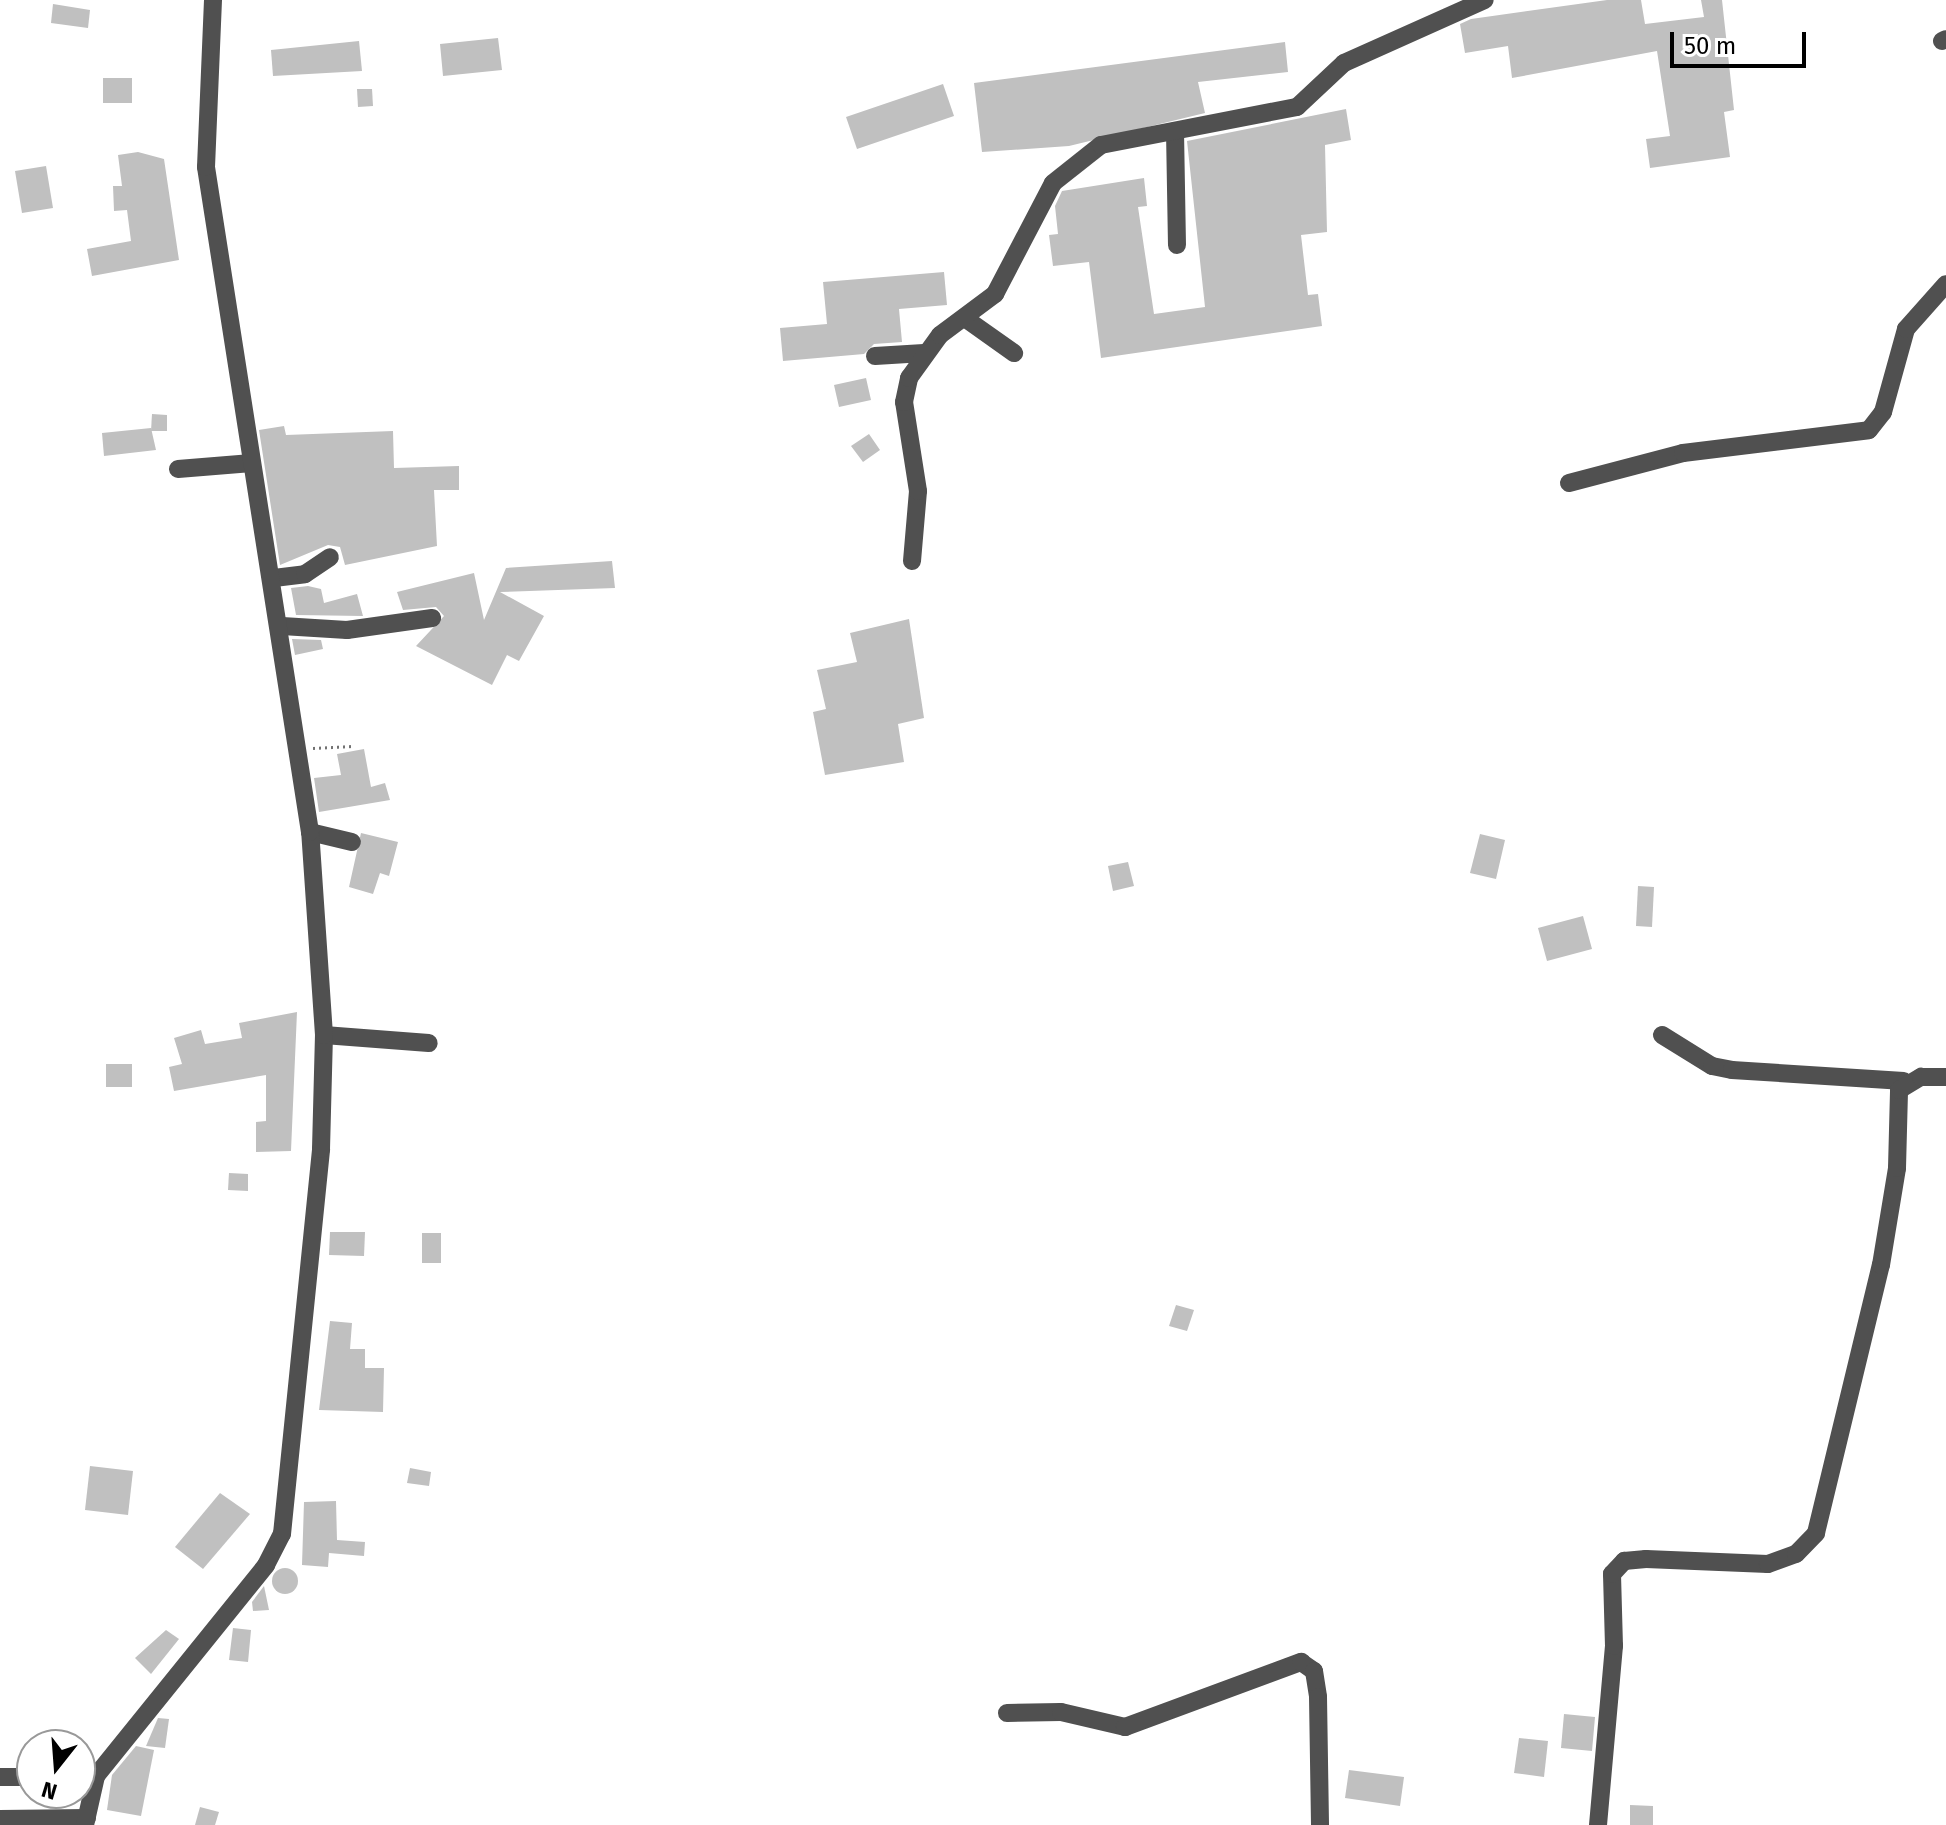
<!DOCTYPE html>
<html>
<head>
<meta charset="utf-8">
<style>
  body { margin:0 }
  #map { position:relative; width:1946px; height:1825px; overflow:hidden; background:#fff; font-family:"Fira Sans",sans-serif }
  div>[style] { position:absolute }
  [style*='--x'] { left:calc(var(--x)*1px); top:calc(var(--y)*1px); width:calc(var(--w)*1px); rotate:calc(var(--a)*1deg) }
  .building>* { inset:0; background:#c0c0c0 }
  .round { border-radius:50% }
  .path>* { height:3px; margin-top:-1.5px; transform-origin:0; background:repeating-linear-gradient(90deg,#727272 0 2px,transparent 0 6px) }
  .minor>* { height:18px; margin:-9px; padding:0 9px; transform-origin:9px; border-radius:9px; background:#505050 }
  span { translate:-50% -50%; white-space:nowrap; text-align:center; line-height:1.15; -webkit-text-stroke:8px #fff; paint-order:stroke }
  .north { position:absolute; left:16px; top:1729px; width:80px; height:80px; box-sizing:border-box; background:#fff; border:2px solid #999; border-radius:50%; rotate:197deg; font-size:22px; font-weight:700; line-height:32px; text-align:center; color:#000 }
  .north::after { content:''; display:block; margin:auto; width:28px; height:36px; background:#000; clip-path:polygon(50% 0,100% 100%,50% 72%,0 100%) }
  .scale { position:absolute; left:1670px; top:32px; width:136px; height:36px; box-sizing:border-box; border:4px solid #000; border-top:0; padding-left:10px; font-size:24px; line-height:28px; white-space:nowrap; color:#000; -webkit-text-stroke:6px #fff; paint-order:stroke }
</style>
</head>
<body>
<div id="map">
  <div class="building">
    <i style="clip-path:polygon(1607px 0,1641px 0,1645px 24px,1704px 17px,1701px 0,1722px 0,1734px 110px,1724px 112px,1730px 157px,1650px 168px,1646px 139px,1670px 136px,1657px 51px,1512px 78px,1508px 46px,1465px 53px,1460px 24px,1471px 19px)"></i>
    <i style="clip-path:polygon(53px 4px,90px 10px,88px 28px,51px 23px)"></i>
    <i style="clip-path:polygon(498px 38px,502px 70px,443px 76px,440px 44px)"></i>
    <i style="clip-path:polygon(359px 41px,362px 71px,273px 76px,271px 50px)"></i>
    <i style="clip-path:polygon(1285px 42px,1288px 72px,1198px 82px,1205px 113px,1069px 146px,982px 152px,974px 83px)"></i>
    <i style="clip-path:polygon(103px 78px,132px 78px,132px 103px,103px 103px)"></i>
    <i style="clip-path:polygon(943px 84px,954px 116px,857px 149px,846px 117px)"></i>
    <i style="clip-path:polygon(357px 89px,372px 89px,373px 106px,358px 107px)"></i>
    <i style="clip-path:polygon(1346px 109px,1351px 140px,1325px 145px,1327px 232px,1301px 235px,1308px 295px,1318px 294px,1322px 326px,1101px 358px,1089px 262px,1053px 266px,1049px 235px,1058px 234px,1055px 206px,1062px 191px,1144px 178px,1147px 206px,1138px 207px,1154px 314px,1205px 307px,1187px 141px)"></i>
    <i style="clip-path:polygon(138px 152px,164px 159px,179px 260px,92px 276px,87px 249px,131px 241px,127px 210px,114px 211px,113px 186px,122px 186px,118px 155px)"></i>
    <i style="clip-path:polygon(46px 166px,53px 208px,22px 213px,15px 171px)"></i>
    <i style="clip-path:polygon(944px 272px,947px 305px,899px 309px,902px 342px,874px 344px,864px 354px,783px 361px,780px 328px,827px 324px,823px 282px)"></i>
    <i style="clip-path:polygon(866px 378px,871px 400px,839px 407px,834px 385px)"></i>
    <i style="clip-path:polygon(152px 414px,167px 415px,167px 431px,151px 431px)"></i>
    <i style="clip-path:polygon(284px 426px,286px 435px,393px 431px,394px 468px,459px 466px,459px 490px,434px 490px,437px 546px,345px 565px,340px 547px,328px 545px,280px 565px,259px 430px)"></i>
    <i style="clip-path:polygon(151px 428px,156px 450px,104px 456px,102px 433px)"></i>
    <i style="clip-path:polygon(869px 434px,880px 450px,863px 462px,851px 446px)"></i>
    <i style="clip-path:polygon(612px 561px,615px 588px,500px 592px,544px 616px,519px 661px,507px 655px,492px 685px,416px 646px,444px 616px,436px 607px,403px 610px,397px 592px,474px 573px,484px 620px,506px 568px)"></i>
    <i style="clip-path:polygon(308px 586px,321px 589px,324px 603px,357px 594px,363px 616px,296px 615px,291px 588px)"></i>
    <i style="clip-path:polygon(909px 619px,924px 718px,898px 724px,904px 762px,825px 775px,813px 712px,826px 709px,817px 670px,857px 662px,850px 633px)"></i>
    <i style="clip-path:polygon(292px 639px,321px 640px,323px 649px,295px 655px)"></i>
    <i style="clip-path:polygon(364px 749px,371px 787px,385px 783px,390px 800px,319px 812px,314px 778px,341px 775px,337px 754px)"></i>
    <i style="clip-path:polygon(361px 833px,398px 842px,389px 876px,380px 873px,373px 894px,349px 887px)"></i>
    <i style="clip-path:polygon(1480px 834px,1505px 840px,1496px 879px,1470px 873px)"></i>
    <i style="clip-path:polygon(1128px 862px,1134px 886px,1113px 891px,1108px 866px)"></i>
    <i style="clip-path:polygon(1638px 886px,1654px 887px,1652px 927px,1636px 926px)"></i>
    <i style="clip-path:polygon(1583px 916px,1592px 949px,1547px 961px,1538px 928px)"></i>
    <i style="clip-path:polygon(297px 1012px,291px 1151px,256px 1152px,256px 1122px,266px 1121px,266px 1075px,174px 1091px,169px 1067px,182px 1064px,174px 1038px,201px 1030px,205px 1044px,242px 1038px,239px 1023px)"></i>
    <i style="clip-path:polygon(106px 1064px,132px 1064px,132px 1087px,106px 1087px)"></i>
    <i style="clip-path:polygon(229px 1173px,248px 1174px,248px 1191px,228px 1190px)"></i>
    <i style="clip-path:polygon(330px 1232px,365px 1232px,364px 1256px,329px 1255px)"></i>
    <i style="clip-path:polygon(422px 1233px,441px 1233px,441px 1263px,422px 1263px)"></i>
    <i style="clip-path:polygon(1176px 1305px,1194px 1310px,1187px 1331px,1169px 1326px)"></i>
    <i style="clip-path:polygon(330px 1321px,352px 1323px,350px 1349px,365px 1349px,365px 1368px,384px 1368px,383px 1412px,319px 1410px)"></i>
    <i style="clip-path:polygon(90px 1466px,133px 1471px,128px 1515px,85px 1510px)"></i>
    <i style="clip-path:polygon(410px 1468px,431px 1472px,429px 1486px,407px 1483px)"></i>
    <i style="clip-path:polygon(220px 1493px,250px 1514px,203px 1569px,175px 1547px)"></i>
    <i style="clip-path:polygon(336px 1501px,337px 1540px,365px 1542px,364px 1556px,329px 1553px,328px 1567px,302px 1565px,304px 1502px)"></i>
    <i class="round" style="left:272px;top:1568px;width:26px;height:26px"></i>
    <i style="clip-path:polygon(264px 1586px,269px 1610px,253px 1611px,252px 1602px)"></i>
    <i style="clip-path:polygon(233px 1628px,251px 1630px,248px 1662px,229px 1660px)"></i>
    <i style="clip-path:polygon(166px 1630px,179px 1639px,151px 1674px,135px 1658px)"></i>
    <i style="clip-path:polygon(1564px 1714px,1595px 1717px,1592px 1751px,1561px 1748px)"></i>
    <i style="clip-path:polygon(158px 1718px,169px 1719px,165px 1748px,146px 1746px)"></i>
    <i style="clip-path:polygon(1519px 1738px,1548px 1741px,1544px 1777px,1514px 1773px)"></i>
    <i style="clip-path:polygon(136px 1746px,154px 1750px,141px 1816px,107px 1810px,112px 1775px)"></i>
    <i style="clip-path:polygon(1349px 1770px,1404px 1777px,1400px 1806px,1345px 1798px)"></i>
    <i style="clip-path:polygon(1630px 1805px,1653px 1806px,1653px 1825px,1630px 1825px)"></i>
    <i style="clip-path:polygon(200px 1807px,219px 1812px,215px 1825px,195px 1825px)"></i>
  </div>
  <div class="path">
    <i style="--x:313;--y:748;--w:40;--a:-2.9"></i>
  </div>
  <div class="minor">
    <i style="--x:1942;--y:41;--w:4;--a:-27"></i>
    <i style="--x:1175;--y:131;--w:114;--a:89"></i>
    <i style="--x:966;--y:319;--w:59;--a:35.3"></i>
    <i style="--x:875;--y:356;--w:49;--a:-3.5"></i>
    <i style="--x:178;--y:469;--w:74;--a:-4.6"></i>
    <i style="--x:1569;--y:483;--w:118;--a:-14.7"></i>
    <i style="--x:1683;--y:453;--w:187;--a:-7"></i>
    <i style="--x:1869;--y:430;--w:23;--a:-52"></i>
    <i style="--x:1883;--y:412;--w:86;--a:-74.5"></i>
    <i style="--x:1906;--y:329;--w:60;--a:-48.4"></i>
    <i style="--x:912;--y:561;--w:70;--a:-85.1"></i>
    <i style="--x:918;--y:491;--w:90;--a:-98.9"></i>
    <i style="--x:904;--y:402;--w:25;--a:-78"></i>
    <i style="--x:909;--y:378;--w:53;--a:-54.2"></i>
    <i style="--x:940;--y:335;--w:69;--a:-36.7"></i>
    <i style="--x:995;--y:294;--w:125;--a:-62.4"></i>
    <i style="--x:1053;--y:183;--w:61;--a:-38.4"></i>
    <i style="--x:1101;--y:145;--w:200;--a:-11"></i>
    <i style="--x:1297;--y:107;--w:64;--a:-43.1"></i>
    <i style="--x:1344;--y:63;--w:154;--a:-24.1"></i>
    <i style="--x:274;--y:578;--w:31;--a:-7"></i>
    <i style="--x:305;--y:574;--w:30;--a:-34"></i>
    <i style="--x:282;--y:626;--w:65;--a:3.5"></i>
    <i style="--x:347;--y:630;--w:86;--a:-8"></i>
    <i style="--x:310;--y:832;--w:43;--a:13.4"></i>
    <i style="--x:324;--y:1035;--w:105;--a:4.4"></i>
    <i style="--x:1662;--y:1035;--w:59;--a:31.8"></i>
    <i style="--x:1712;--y:1066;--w:20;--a:11"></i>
    <i style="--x:1732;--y:1070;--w:172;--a:3.7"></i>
    <i style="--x:1007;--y:1713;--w:54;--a:-1.1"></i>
    <i style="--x:1061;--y:1712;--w:66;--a:13.2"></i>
    <i style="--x:1125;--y:1727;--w:188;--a:-20.3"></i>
    <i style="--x:1301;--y:1662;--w:16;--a:35"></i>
    <i style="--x:1314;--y:1671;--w:26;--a:81"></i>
    <i style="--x:1318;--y:1697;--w:128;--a:89.1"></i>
    <i style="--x:0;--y:1777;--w:32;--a:0"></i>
    <i style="--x:0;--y:1819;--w:87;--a:-0.7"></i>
    <i style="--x:85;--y:1825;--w:50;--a:-77.3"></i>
    <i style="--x:96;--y:1776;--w:271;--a:-51.1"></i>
    <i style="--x:266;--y:1565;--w:35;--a:-63"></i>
    <i style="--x:282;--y:1534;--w:387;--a:-84.2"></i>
    <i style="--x:321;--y:1149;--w:114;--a:-88.5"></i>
    <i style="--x:324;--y:1035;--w:203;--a:-93.9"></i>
    <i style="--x:310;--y:832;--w:673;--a:-98.89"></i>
    <i style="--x:206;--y:167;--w:167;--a:-87.6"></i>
    <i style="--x:1598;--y:1825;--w:180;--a:-84.9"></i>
    <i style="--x:1614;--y:1646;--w:72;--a:-91.6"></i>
    <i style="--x:1612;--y:1574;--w:18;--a:-47"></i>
    <i style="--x:1624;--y:1561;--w:22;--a:-5"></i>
    <i style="--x:1646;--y:1559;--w:122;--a:2.3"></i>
    <i style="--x:1768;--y:1564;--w:30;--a:-20"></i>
    <i style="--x:1796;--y:1554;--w:29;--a:-46"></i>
    <i style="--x:1816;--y:1533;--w:276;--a:-76.4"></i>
    <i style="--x:1881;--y:1265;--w:98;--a:-80.6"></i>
    <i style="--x:1897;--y:1168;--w:78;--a:-88.5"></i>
    <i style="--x:1899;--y:1090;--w:26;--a:-31"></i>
    <i style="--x:1921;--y:1077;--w:25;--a:0"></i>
  </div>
  <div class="north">N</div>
  <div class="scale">50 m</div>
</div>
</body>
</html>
